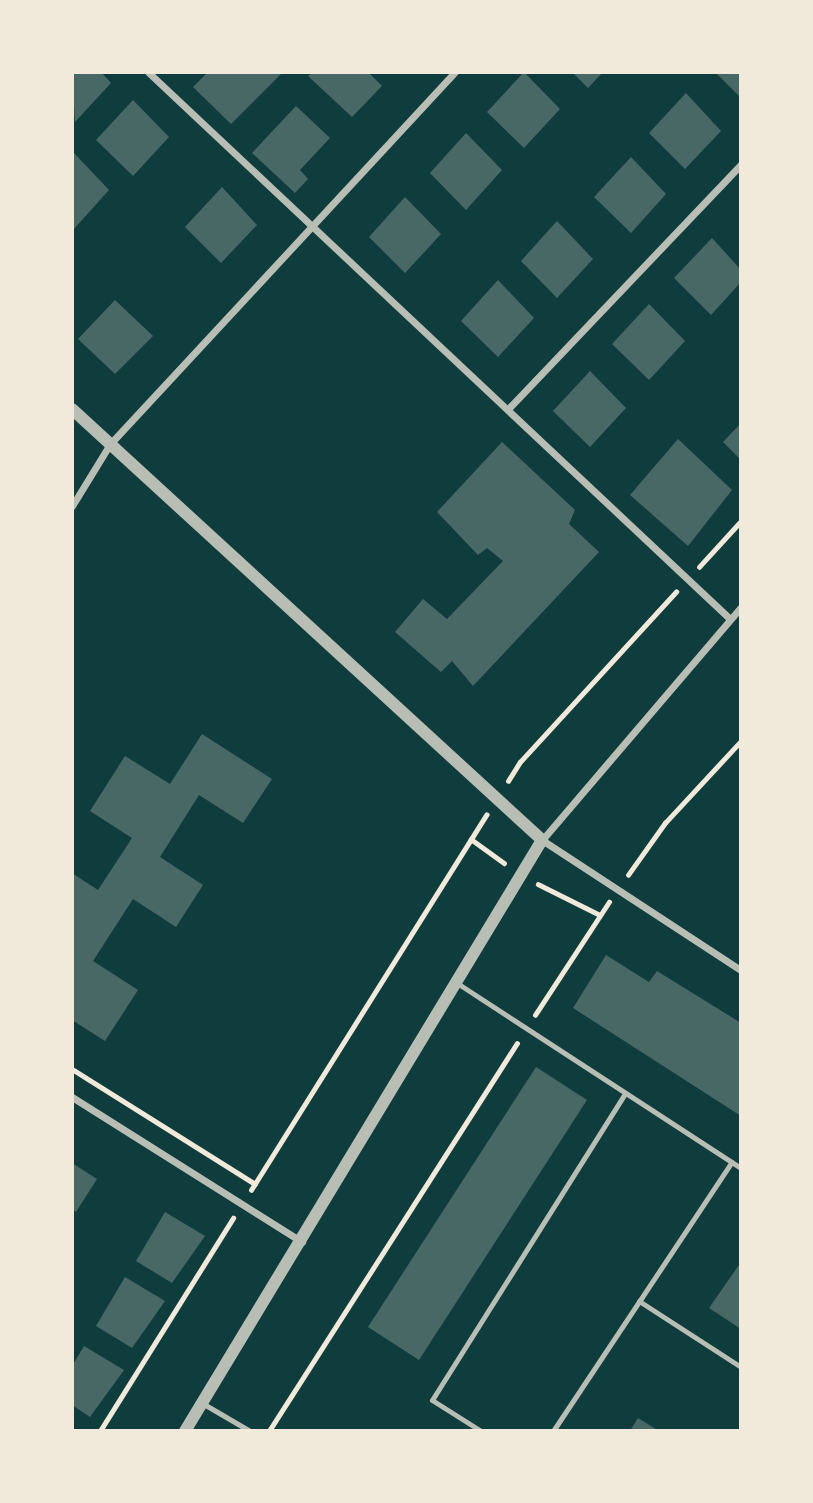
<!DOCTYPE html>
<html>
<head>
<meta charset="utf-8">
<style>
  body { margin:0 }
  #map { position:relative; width:813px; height:1503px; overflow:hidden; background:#0f3d3e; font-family:"Noto Sans",sans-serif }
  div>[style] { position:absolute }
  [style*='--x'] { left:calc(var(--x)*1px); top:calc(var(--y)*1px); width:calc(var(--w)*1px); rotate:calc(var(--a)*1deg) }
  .building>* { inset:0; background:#486865 }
  .path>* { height:4.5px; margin:-2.25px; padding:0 2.25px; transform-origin:2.25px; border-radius:2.25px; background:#f1e9da }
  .service>* { height:5px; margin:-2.5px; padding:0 2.5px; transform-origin:2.5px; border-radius:2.5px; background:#b8beb3 }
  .minor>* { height:7px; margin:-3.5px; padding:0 3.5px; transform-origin:3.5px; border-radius:3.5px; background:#b8beb3 }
  .tertiary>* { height:12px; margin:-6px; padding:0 6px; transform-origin:6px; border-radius:6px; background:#b8beb3 }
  span { translate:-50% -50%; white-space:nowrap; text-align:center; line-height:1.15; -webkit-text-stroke:5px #f1e9da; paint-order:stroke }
  .frame { position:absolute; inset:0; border:74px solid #f1e9da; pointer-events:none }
</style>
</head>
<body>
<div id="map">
  <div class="building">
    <i style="clip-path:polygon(72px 72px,101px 72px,111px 83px,75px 122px)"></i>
    <i style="clip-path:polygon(208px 72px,279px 72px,281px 74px,231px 124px,193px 87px)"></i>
    <i style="clip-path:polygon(313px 72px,368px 72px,382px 86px,352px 117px,308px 76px)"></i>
    <i style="clip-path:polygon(524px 72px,560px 109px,524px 148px,487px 112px)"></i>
    <i style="clip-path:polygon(572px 72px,603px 72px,588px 88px)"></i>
    <i style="clip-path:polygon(715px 72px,741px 72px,741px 98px)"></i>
    <i style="clip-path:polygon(686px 93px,721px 131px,685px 169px,649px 133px)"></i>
    <i style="clip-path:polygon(133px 100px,169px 137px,133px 176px,96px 140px)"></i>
    <i style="clip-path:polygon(296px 106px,330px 138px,300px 170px,308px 179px,295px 193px,252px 153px)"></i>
    <i style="clip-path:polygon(466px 133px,502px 170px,466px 210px,430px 173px)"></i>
    <i style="clip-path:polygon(74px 153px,109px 190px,73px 230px,72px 155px)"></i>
    <i style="clip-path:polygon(631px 157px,666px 194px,631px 233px,594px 197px)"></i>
    <i style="clip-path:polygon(222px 187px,257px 225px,221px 263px,185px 227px)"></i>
    <i style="clip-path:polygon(405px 197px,441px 234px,405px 273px,369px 237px)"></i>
    <i style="clip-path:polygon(557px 221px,593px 259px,557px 298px,521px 261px)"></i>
    <i style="clip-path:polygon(712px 238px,741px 270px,741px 282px,711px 315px,674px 278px)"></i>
    <i style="clip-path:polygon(498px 280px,534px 318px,498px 357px,461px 321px)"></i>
    <i style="clip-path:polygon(115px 300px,153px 336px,115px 374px,78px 339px)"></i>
    <i style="clip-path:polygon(649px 304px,685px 341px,649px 380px,612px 344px)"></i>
    <i style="clip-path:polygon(590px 371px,626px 408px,590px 447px,553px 411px)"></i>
    <i style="clip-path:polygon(741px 423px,741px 460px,723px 442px)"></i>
    <i style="clip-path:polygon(678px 439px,732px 490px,688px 546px,630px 495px)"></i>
    <i style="clip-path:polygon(502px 442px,575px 510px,569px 524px,599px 552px,473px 686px,452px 661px,441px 672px,395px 632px,423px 599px,447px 619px,503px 561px,487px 548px,478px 555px,437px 512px)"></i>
    <i style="clip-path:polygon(202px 734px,272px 779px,243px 823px,199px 795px,160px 857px,203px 885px,176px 927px,133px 899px,93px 961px,138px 990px,105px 1041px,72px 1020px,72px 873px,98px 890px,132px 838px,90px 811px,125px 756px,170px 784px)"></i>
    <i style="clip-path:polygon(606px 955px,649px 982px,657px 971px,741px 1023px,741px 1116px,573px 1008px)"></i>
    <i style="clip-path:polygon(536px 1067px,587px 1100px,419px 1360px,368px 1327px)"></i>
    <i style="clip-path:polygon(72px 1163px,97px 1179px,76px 1212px,72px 1209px)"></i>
    <i style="clip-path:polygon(165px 1212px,205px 1236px,172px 1283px,136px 1261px)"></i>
    <i style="clip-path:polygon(741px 1262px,741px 1329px,709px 1308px)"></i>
    <i style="clip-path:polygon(125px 1277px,165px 1301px,132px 1348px,96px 1326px)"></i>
    <i style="clip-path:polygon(84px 1346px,124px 1370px,90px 1417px,72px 1405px,72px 1366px)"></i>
    <i style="clip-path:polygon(638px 1418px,659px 1431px,630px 1431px)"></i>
  </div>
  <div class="path">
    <i style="--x:699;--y:567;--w:62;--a:-47.6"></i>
    <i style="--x:508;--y:781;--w:22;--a:-58"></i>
    <i style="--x:520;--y:762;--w:231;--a:-47.5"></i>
    <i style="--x:471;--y:839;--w:41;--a:36"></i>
    <i style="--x:628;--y:875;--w:64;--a:-54.6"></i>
    <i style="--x:665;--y:823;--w:112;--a:-47.2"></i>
    <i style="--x:538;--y:884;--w:69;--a:26.6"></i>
    <i style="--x:535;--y:1015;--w:135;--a:-56.8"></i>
    <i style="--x:72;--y:1069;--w:216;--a:32.1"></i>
    <i style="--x:251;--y:1190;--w:443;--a:-57.9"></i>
    <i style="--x:100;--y:1431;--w:251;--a:-58"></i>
    <i style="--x:269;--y:1431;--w:460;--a:-57.4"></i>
  </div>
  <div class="service">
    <i style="--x:457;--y:983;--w:339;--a:33.1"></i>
    <i style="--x:639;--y:1301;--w:121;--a:32.9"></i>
    <i style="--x:202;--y:1403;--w:56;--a:30.3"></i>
    <i style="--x:481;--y:1431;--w:58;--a:-147.7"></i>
    <i style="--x:432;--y:1400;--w:362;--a:-57.8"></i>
    <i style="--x:553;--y:1431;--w:323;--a:-56.4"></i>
  </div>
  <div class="minor">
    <i style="--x:148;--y:72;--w:799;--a:43.22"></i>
    <i style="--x:508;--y:409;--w:338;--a:-46.4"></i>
    <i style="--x:72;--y:506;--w:73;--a:-58.5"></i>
    <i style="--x:110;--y:444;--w:507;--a:-47.16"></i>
    <i style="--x:741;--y:607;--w:306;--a:130.5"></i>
    <i style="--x:542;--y:840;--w:238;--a:33.2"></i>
    <i style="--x:72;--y:1097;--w:272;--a:32.2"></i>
  </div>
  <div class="tertiary">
    <i style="--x:72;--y:409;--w:638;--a:42.52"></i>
    <i style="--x:542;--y:840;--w:690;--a:121.13"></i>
  </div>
  <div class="frame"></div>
</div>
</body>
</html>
